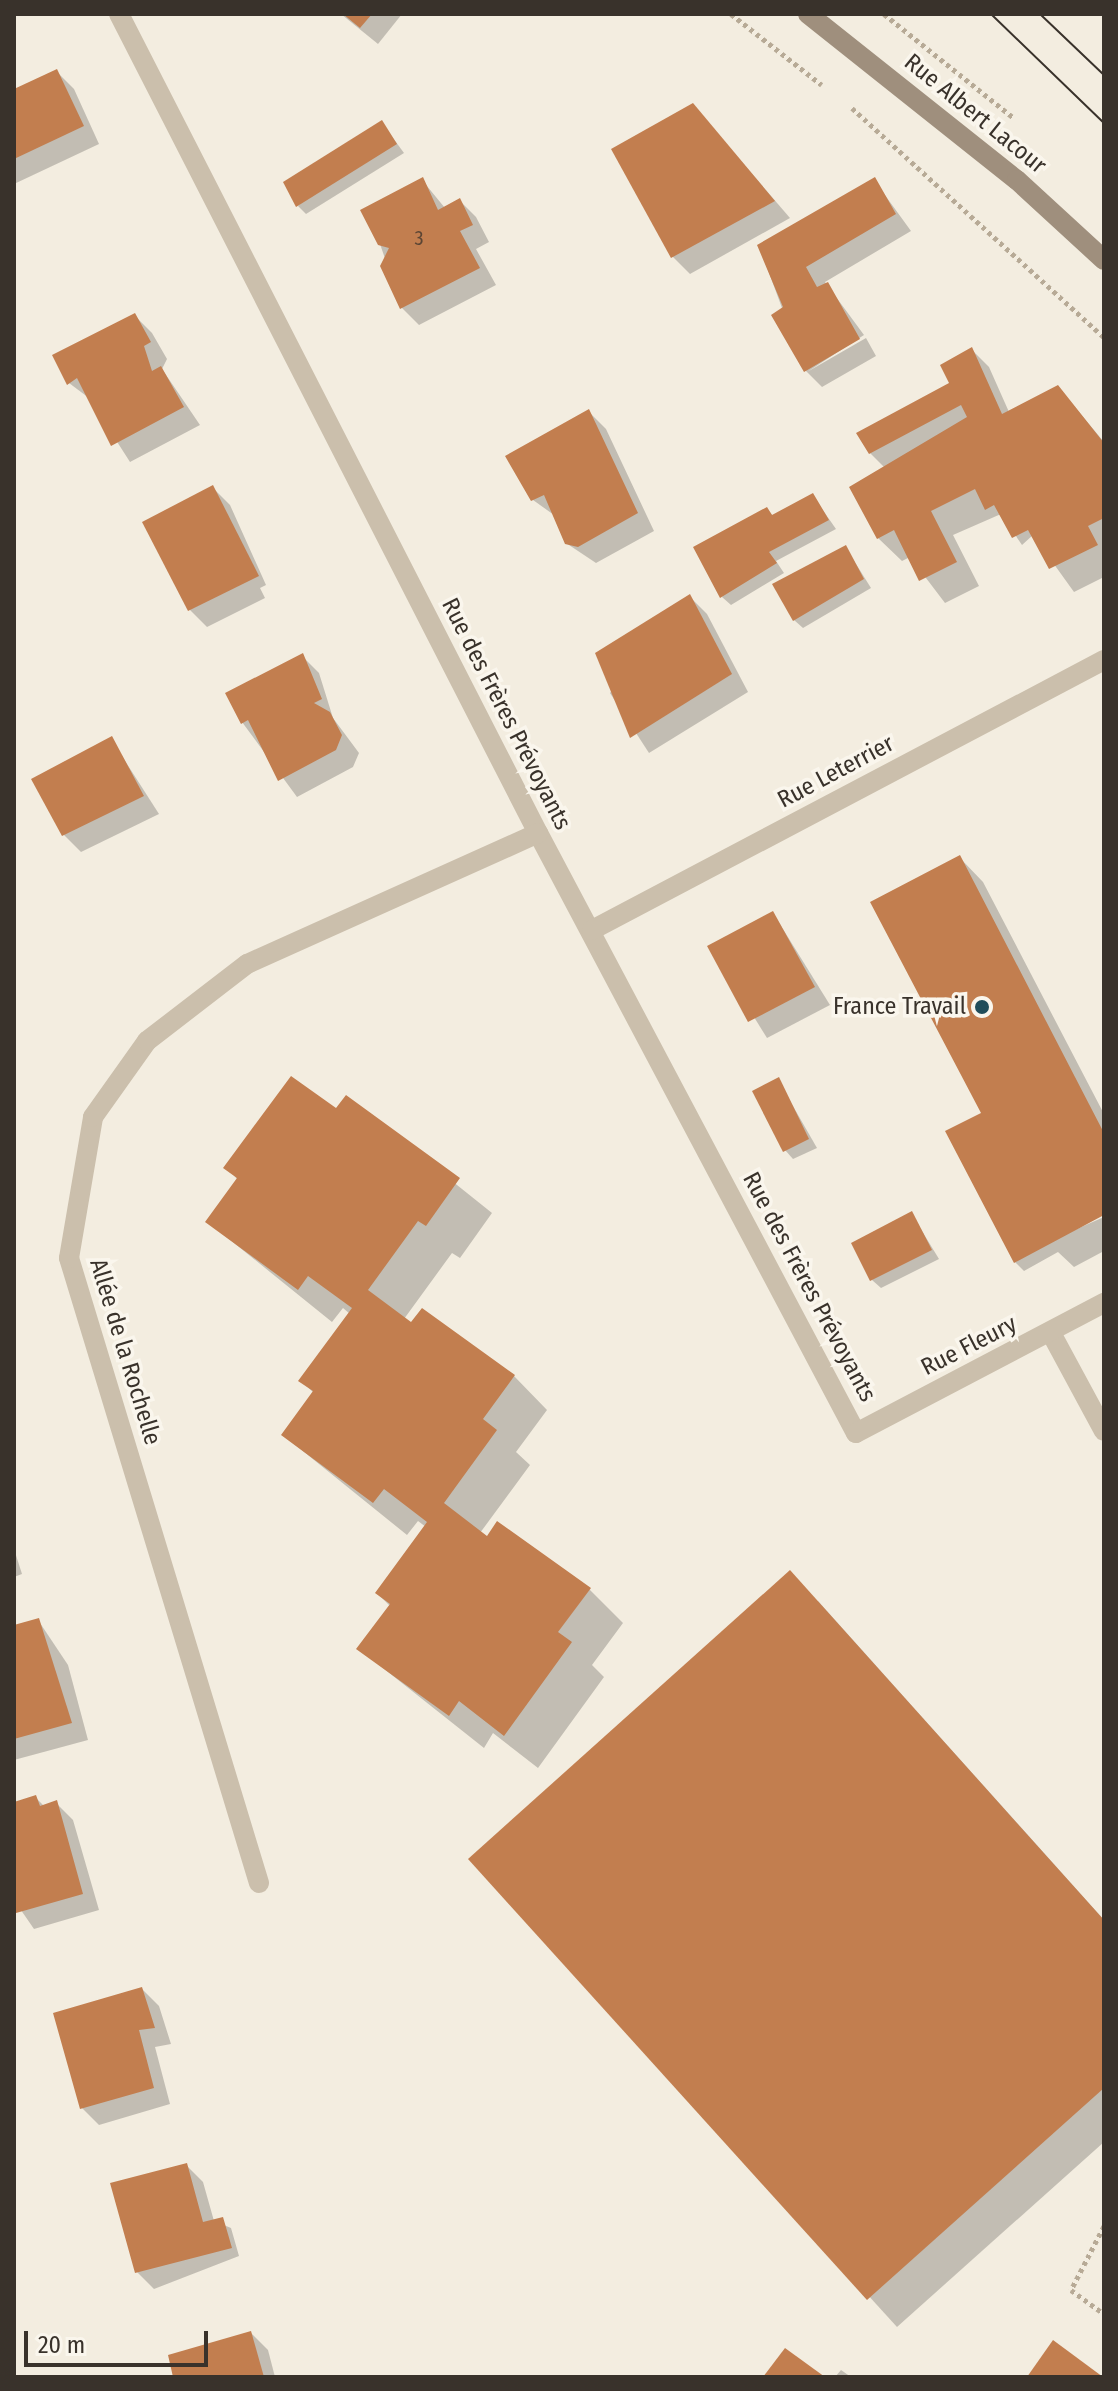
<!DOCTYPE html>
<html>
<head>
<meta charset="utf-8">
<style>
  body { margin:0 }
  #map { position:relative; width:1118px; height:2391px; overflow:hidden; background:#f3ede0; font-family:"Fira Sans Condensed",sans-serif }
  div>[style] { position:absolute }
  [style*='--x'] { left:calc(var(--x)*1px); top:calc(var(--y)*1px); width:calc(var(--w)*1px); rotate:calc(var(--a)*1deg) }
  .shadow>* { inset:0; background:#0003 }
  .building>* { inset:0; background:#c27e4f }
  .path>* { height:5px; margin-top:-2.5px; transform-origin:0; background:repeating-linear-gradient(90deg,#b7aa96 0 4px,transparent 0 8px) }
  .lane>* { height:20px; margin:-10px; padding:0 10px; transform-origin:10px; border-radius:10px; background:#cbbfac }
  .street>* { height:20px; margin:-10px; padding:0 10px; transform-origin:10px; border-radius:10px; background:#cbbfac }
  .secondary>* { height:20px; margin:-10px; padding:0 10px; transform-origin:10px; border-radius:10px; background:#9f8f7d }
  .tram>* { height:2px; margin:-1px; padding:0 1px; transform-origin:1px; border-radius:1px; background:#39322b }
  .dots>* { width:22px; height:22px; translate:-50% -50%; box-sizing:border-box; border:4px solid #faf6ed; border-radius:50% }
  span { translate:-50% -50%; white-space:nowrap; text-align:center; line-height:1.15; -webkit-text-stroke:7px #faf6ed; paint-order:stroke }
  .number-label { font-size:20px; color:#5b4534 }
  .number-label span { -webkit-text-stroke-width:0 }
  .street-label { font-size:24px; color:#39322b }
  .poi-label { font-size:24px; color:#39322b }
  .right { translate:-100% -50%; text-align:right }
  .frame { position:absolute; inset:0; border:16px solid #39322b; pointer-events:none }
  .scale { position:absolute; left:24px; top:2331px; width:184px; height:36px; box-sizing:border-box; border:4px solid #39322b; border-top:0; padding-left:10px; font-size:24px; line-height:28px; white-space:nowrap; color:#39322b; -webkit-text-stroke:6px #faf6ed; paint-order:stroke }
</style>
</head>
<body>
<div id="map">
  <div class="shadow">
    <i style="clip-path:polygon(341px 14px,402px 14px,378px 44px)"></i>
    <i style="clip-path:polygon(57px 72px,74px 89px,99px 144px,14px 184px,14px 91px)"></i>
    <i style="clip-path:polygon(693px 105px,790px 218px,690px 274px,673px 257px)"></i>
    <i style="clip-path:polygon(382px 123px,404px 153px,306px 214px,298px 206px)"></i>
    <i style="clip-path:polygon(422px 180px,445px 208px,459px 200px,476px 217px,489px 242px,476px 249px,496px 285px,419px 325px,402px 308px,380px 244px)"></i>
    <i style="clip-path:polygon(874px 180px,911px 231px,825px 282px,864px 335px,807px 372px,866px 338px,876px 356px,822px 387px,805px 370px,759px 246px)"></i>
    <i style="clip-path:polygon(135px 316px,152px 333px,167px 359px,162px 369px,200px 425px,130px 462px,89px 398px,69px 383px)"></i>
    <i style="clip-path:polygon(972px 350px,989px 367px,1009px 412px,1058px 387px,1104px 442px,1104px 577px,1074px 592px,1033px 535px,1022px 545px,1001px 514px,953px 535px,979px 586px,945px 603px,910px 557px,902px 561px,878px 538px,887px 470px,870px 453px,952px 383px)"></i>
    <i style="clip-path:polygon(589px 412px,606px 429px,654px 531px,596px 563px,566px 543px,554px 515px,533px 500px)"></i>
    <i style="clip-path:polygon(213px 488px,230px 505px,266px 585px,260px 588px,265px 598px,207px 627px,190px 610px)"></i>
    <i style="clip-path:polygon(813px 496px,836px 529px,776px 561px,784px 573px,731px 605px,722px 597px,767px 509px,774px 517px)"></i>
    <i style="clip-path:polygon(846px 548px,871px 588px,803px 628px,794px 620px)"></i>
    <i style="clip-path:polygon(690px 597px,707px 614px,748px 692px,649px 753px,610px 693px)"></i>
    <i style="clip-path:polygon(302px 656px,319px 673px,333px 718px,359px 753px,353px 767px,297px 797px,242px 722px)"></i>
    <i style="clip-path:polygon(111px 739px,159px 814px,81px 852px,64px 835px)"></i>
    <i style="clip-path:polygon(960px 858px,983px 882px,1104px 1114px,1104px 1213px,1056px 1238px,1104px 1217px,1104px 1251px,1074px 1267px,1058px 1252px,1024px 1271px,1015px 1262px,983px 1114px)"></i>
    <i style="clip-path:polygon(773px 913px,830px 1005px,767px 1038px,710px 946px)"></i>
    <i style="clip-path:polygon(778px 1080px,817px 1148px,793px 1159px,785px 1150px)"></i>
    <i style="clip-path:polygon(347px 1097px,492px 1213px,460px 1258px,452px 1253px,404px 1319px,514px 1376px,547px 1410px,516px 1452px,530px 1465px,480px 1533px,589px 1589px,623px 1623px,592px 1665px,604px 1677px,538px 1768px,493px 1733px,484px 1748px,359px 1649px,390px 1606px,377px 1593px,426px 1527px,418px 1521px,407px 1535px,283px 1435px,314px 1393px,301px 1381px,350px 1314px,343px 1308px,332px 1322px,208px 1222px,238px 1180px,226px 1167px,336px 1111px)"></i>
    <i style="clip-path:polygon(911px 1213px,939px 1259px,881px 1288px,872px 1280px)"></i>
    <i style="clip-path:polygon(14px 1549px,22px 1574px,14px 1577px)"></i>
    <i style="clip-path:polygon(818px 1601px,1104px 1920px,1104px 2142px,897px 2327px,471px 1859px)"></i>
    <i style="clip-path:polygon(38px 1620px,68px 1665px,88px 1740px,14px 1760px,14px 1627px)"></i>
    <i style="clip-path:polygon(36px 1798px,44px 1806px,56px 1803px,73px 1820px,99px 1910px,34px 1929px,14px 1900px,14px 1805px)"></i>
    <i style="clip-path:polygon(142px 1989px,159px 2006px,171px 2044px,155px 2047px,170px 2104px,99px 2125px,82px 2108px)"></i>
    <i style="clip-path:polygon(186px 2165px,203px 2182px,214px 2221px,231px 2228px,239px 2256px,154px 2289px,137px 2272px)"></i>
    <i style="clip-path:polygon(251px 2333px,268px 2350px,275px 2377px,175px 2377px)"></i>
    <i style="clip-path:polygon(841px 2370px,851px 2377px,835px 2377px)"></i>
  </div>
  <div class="building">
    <i style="clip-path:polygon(343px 14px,372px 14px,360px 28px)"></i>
    <i style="clip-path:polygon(57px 69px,84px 126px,14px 159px,14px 89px)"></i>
    <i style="clip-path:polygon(693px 103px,775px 201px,671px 258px,611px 149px)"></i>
    <i style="clip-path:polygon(382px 120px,397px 144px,296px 207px,283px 182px)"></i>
    <i style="clip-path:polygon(423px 177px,438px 210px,460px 198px,473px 225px,460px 231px,480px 268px,400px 309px,380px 266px,389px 248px,378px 245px,360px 210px)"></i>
    <i style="clip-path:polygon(875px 177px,896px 214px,806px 267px,817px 287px,828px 282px,860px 339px,804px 372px,771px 315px,783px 307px,757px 245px)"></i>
    <i style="clip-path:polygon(135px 313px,151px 342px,144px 346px,152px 371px,161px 366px,184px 407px,111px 446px,77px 378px,67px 385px,52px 355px)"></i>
    <i style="clip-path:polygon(972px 347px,1002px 414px,1058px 385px,1104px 443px,1104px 518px,1088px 526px,1098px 545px,1049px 569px,1028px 530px,1012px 538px,994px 505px,985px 510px,975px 489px,931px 511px,957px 562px,919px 581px,894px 530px,877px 539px,849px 487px,967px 417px,961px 405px,869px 454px,856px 433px,949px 383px,940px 365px)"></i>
    <i style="clip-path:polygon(589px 409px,638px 513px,578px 547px,565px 544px,544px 495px,531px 501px,505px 456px)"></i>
    <i style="clip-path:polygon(213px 485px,259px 576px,188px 611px,142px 522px)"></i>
    <i style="clip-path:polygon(813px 493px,829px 520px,769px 552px,777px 563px,720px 598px,693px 547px,767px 507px,772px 515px)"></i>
    <i style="clip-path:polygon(846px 545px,864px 579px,793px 621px,772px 584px)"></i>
    <i style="clip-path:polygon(690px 594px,732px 674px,630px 738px,595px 653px)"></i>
    <i style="clip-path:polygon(303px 653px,322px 699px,314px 703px,330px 712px,342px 735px,336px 750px,278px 781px,248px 720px,241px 724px,225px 693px)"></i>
    <i style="clip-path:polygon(112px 736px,144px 796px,62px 836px,31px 779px)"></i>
    <i style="clip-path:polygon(960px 855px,1104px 1133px,1104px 1215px,1014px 1263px,945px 1131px,981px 1113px,870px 902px)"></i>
    <i style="clip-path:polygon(773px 911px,815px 987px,748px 1022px,707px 946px)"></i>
    <i style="clip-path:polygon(291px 1076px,336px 1108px,346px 1095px,460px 1178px,426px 1226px,418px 1221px,368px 1290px,411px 1322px,422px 1308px,515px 1375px,483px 1419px,497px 1430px,444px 1503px,487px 1536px,497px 1521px,591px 1588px,558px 1632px,572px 1642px,504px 1736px,459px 1701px,449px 1716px,356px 1649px,390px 1604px,375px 1593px,427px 1522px,384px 1489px,373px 1503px,281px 1435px,313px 1391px,298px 1381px,352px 1308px,308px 1276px,298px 1290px,205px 1222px,237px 1178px,223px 1168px)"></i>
    <i style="clip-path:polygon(779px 1077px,809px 1139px,783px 1152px,752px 1091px)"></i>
    <i style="clip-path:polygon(912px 1211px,932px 1250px,870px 1281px,851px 1243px)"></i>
    <i style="clip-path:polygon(790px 1570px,1104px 1920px,1104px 2088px,867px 2300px,468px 1859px)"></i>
    <i style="clip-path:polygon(39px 1618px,72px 1723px,14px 1739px,14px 1625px)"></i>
    <i style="clip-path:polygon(36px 1795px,40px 1806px,57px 1800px,83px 1894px,16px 1913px,14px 1802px)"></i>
    <i style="clip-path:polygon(142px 1987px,155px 2028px,139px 2030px,154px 2088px,80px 2109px,53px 2013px)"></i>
    <i style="clip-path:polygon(187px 2163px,203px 2222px,223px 2217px,232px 2248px,135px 2273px,110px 2183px)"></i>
    <i style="clip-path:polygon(251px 2331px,264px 2377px,173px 2377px,168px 2355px)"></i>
    <i style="clip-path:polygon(1053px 2340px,1103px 2377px,1027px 2377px)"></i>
    <i style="clip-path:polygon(785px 2348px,825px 2377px,763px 2377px)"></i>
  </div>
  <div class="path">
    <i style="--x:731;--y:14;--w:115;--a:38"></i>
    <i style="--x:884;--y:14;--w:166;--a:38.7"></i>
    <i style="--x:852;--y:108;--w:341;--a:42.3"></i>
    <i style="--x:1104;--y:2226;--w:72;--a:117.3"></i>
    <i style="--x:1071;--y:2290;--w:41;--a:36"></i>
  </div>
  <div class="lane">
    <i style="--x:1051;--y:1333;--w:111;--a:61.6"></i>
  </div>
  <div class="street">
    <i style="--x:119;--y:14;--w:920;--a:62.91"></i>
    <i style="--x:538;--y:833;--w:679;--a:62.08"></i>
    <i style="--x:856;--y:1433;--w:280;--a:-27.7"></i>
    <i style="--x:592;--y:930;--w:579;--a:-27.8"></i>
    <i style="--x:259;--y:1883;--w:653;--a:-106.91"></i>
    <i style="--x:69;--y:1258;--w:143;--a:-80.3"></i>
    <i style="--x:93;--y:1117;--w:93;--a:-54.6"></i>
    <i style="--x:147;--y:1041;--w:126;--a:-37.6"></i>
    <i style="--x:247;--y:964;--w:319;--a:-24.2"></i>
  </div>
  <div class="secondary">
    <i style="--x:808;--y:14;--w:267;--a:38.5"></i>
    <i style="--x:1017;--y:180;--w:118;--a:42.6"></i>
  </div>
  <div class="tram">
    <i style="--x:991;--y:14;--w:157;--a:44"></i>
    <i style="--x:1040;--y:14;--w:88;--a:43.6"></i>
  </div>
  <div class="dots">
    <i style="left:982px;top:1007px;background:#214d5a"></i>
  </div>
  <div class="number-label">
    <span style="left:419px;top:238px">3</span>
  </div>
  <div class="street-label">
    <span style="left:975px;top:114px;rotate:39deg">Rue Albert Lacour</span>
    <span style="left:506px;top:714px;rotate:63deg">Rue des Frères Prévoyants</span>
    <span style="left:836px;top:772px;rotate:-28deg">Rue Leterrier</span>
    <span style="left:809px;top:1287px;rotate:62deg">Rue des Frères Prévoyants</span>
    <span style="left:969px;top:1346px;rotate:-27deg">Rue Fleury</span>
    <span style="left:125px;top:1352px;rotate:73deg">Allée de la Rochelle</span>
  </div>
  <div class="poi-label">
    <span class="right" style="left:966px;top:1007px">France Travail</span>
  </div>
  <div class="frame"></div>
  <div class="scale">20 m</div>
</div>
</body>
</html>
